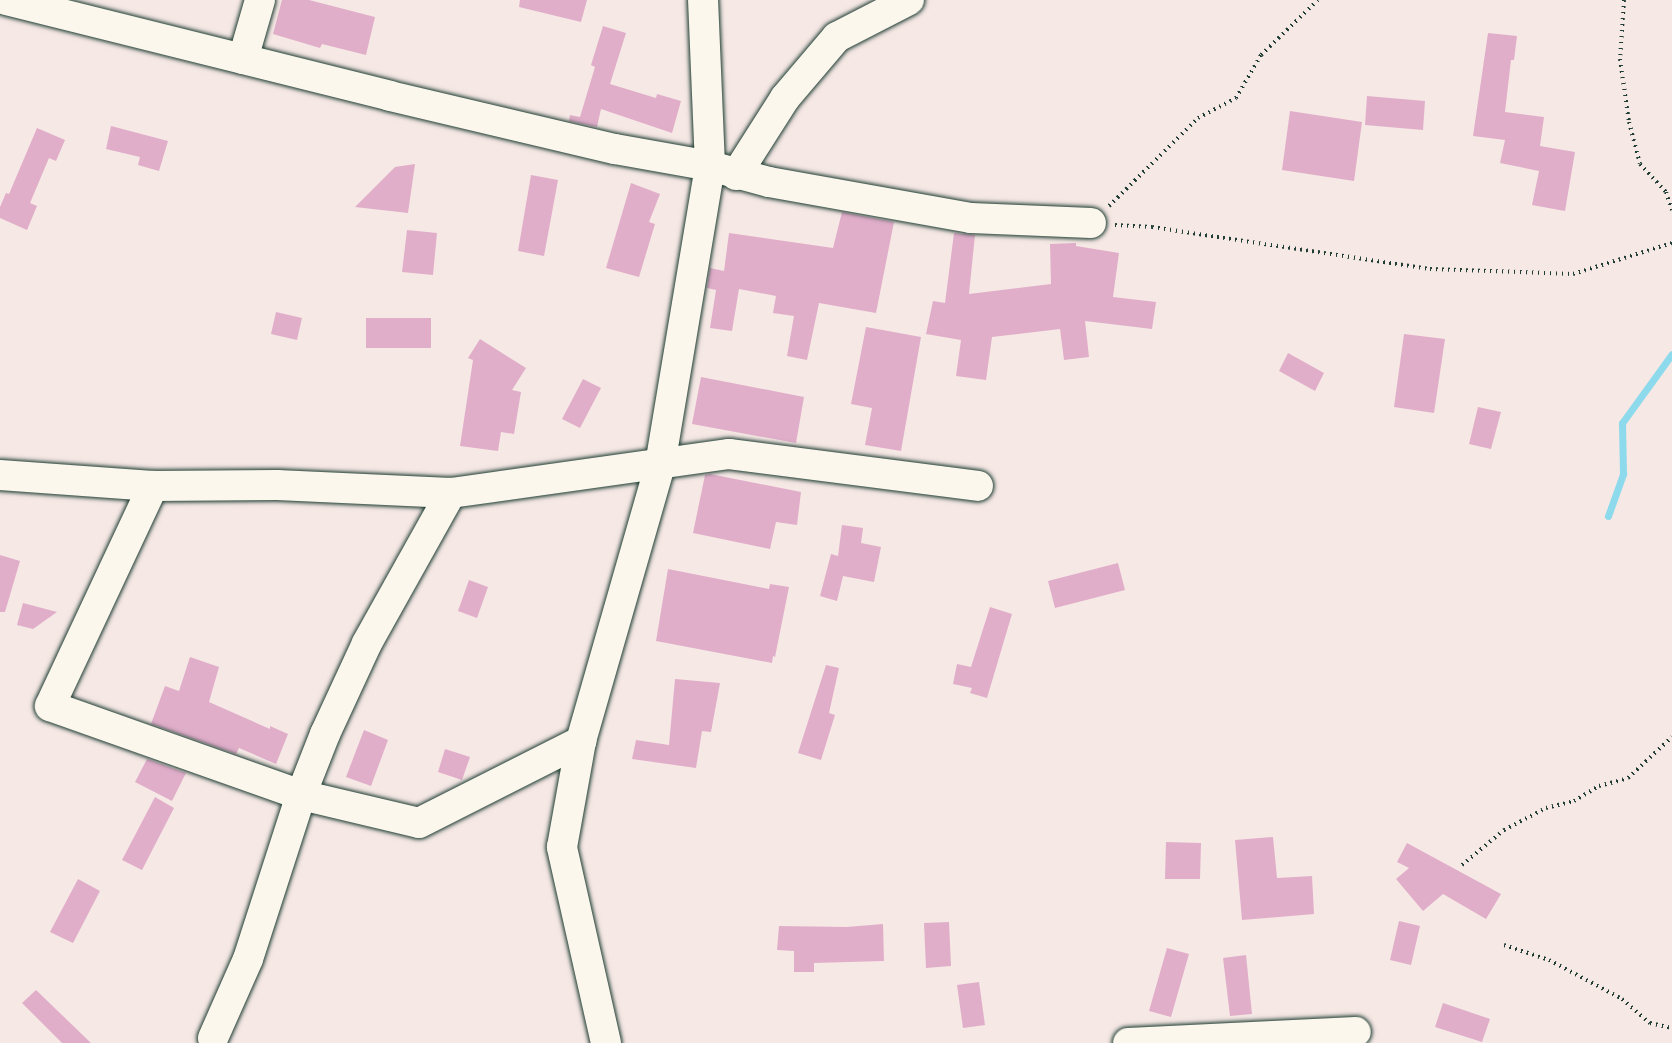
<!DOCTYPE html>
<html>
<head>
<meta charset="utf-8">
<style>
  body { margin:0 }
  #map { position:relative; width:1672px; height:1043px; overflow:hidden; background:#f6e8e5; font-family:Pangolin,sans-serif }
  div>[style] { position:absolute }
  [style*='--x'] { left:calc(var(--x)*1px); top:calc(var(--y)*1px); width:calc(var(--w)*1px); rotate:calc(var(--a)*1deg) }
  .stream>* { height:7px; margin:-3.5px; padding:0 3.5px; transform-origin:3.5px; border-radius:3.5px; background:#8cdaeb }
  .building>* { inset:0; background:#e1aeca }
  .path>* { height:4px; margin-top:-2px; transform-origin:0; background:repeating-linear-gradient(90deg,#1f3d34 0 1.5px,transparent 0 6px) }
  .roads { filter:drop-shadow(0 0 2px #1f3d34) drop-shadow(0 0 2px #1f3d34) }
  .minor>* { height:30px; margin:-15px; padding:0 15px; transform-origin:15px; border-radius:15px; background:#fbf7ec }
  span { translate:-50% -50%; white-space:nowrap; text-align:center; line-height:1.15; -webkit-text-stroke:4.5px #fbf7ec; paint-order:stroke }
</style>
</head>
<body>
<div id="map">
  <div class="stream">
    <i style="--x:1608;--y:516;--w:45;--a:-70.3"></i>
    <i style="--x:1623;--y:474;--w:51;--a:-91.1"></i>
    <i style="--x:1622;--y:423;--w:85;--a:-54.1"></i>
  </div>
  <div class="building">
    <i style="clip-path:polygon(282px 0,309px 0,375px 17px,366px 55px,322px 44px,320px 48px,273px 34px)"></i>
    <i style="clip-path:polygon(520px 0,587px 0,581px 22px,519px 7px)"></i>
    <i style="clip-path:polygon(603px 26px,626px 33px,610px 84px,656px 98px,657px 94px,681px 101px,672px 133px,601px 109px,597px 127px,569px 121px,570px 115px,580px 117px,595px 67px,591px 65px)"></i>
    <i style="clip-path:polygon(1488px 33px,1517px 36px,1514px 60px,1511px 60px,1505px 112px,1544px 117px,1540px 146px,1575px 152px,1565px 211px,1532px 205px,1539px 171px,1500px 163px,1505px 140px,1473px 136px)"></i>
    <i style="clip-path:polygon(1367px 96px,1425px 101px,1423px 130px,1365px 125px)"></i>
    <i style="clip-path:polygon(1290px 111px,1362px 122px,1354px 181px,1282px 170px)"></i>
    <i style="clip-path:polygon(111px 126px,168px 141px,159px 171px,138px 165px,140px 157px,106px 149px)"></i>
    <i style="clip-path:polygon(37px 128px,65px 140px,56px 161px,49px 158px,30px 203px,37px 206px,27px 230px,0 218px,0 207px,6px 193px,9px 194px)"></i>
    <i style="clip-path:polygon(415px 164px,408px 213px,355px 207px,395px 167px)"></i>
    <i style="clip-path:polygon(531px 175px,558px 180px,544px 256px,518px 251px)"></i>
    <i style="clip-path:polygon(631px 183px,660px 194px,649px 222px,655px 224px,639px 277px,606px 268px)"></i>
    <i style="clip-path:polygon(842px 212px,894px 222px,876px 313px,819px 303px,807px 360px,787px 356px,794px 316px,773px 313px,776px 296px,739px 289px,732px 331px,710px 328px,716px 290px,707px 288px,710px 268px,724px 271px,729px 233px,833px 248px)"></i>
    <i style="clip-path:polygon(407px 230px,437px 233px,433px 275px,402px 272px)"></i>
    <i style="clip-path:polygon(954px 233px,975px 235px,969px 294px,1051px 284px,1050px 244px,1076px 243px,1076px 246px,1119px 253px,1113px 297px,1156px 302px,1152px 329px,1085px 321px,1089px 357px,1064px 360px,1060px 329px,992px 337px,986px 380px,956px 376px,961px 340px,926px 334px,933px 301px,945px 303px)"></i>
    <i style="clip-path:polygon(276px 312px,302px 318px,297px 340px,271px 334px)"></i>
    <i style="clip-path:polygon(366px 318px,431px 318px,431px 348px,366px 348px)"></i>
    <i style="clip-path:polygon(866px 327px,921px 337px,901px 451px,865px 445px,872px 408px,851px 404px)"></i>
    <i style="clip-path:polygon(1404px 334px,1445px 339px,1434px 413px,1394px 407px)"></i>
    <i style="clip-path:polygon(480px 339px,526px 368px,512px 390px,521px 392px,514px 434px,501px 432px,498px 451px,460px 446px,473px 360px,468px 358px)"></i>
    <i style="clip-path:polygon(1288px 353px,1324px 373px,1315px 391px,1279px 371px)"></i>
    <i style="clip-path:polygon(701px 377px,804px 397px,796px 443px,692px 424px)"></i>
    <i style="clip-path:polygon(583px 379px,601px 388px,580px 428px,562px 419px)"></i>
    <i style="clip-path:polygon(1478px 407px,1501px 412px,1491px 449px,1469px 444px)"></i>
    <i style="clip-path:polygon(710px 474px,801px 492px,797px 525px,776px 522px,770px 549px,693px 533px,705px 475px)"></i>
    <i style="clip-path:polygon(842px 525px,863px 528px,861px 543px,881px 547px,874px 582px,843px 576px,837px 601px,820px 596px,831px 554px,838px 556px)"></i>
    <i style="clip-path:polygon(0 555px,20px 561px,5px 612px,0 612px)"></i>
    <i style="clip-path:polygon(1118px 563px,1125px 590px,1055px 608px,1048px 581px)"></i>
    <i style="clip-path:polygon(668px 569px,769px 589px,770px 584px,789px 587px,775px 657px,773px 656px,772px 663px,656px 641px)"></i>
    <i style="clip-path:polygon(469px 580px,488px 587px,477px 618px,458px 611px)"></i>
    <i style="clip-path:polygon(23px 603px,57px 612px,33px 629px,17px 625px)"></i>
    <i style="clip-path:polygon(990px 607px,1012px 614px,987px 698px,970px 693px,972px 688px,953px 684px,957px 664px,971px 667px)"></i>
    <i style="clip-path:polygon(190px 657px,219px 667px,209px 702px,270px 729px,270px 726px,288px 734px,276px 764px,239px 748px,236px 754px,151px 724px,165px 686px,179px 691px)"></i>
    <i style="clip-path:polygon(826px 665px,839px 668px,829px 713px,835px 715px,821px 760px,798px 753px)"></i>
    <i style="clip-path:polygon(675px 679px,720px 683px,711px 732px,702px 731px,696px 768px,632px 759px,636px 740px,669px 745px)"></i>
    <i style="clip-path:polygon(364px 730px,388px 740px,371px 786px,346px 777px)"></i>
    <i style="clip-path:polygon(445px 749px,470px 757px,462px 780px,438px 772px)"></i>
    <i style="clip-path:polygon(147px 759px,186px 773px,172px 801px,135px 782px)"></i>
    <i style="clip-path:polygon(155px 797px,174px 808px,142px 870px,122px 860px)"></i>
    <i style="clip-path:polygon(1273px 837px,1277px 878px,1312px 876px,1314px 914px,1242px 920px,1235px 840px)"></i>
    <i style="clip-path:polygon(1166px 842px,1201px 843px,1200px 879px,1165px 879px)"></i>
    <i style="clip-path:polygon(1407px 843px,1501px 894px,1486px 919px,1443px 894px,1423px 911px,1396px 879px,1409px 868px,1397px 862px)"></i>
    <i style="clip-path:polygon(78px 879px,100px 891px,73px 943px,50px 932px)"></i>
    <i style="clip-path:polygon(1399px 921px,1420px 926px,1411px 965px,1390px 960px)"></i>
    <i style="clip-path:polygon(949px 922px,951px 966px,926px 968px,924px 923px)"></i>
    <i style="clip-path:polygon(883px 924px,884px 961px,814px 963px,814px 972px,794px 972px,794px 951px,777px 950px,779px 926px,847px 927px)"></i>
    <i style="clip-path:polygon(1167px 948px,1189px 954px,1171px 1017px,1149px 1011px)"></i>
    <i style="clip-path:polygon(1246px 955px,1252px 1014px,1230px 1016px,1223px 958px)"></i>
    <i style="clip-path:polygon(979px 982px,985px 1025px,963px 1028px,957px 985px)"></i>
    <i style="clip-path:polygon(36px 990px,91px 1043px,62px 1043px,22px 1003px)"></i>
    <i style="clip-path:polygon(1443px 1003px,1490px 1019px,1482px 1042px,1435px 1027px)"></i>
  </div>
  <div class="path">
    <i style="--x:1624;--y:0;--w:59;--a:93.9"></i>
    <i style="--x:1620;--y:59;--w:64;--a:81.9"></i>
    <i style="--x:1629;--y:122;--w:43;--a:75.3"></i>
    <i style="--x:1640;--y:164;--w:38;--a:47"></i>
    <i style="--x:1666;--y:192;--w:19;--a:72"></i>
    <i style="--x:1109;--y:206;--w:125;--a:-44.7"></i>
    <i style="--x:1198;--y:118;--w:43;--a:-27.8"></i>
    <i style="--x:1236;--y:98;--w:50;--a:-59.8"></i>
    <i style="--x:1261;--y:55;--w:79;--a:-44"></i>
    <i style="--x:1115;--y:225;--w:37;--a:3"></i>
    <i style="--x:1152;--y:227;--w:281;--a:8.6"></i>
    <i style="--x:1430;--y:269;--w:143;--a:2"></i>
    <i style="--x:1573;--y:274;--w:104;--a:-17.4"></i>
    <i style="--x:1462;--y:865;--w:55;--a:-39.8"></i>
    <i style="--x:1504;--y:830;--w:47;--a:-27.6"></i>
    <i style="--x:1546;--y:808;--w:29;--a:-14"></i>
    <i style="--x:1574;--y:801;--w:29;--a:-31"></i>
    <i style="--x:1599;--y:786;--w:30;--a:-15"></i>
    <i style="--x:1628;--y:778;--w:60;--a:-43"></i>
    <i style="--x:1504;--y:945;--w:47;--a:18.4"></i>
    <i style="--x:1549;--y:960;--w:83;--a:28.1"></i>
    <i style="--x:1622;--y:999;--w:37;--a:41"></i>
    <i style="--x:1650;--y:1023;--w:23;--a:13"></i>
  </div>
  <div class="roads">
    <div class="minor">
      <i style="--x:6;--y:0;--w:396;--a:14"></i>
      <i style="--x:390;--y:96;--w:231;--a:13.3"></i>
      <i style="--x:615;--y:149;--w:97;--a:10.1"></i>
      <i style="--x:710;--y:166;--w:61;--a:15.2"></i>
      <i style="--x:769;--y:182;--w:205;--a:10.1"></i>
      <i style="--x:971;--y:218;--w:120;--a:2.4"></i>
      <i style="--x:243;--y:59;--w:61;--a:-73.9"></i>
      <i style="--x:736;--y:175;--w:91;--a:-57.5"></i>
      <i style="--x:785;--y:98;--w:80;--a:-49.6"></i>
      <i style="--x:837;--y:37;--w:81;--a:-27.2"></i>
      <i style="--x:0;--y:475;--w:153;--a:4.1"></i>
      <i style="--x:153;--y:486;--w:124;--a:-0.5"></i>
      <i style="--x:277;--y:485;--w:174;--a:2.6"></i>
      <i style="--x:451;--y:493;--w:281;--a:-8"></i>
      <i style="--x:729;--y:454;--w:251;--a:7.3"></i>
      <i style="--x:153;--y:486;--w:243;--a:115.1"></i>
      <i style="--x:50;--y:706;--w:266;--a:19.5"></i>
      <i style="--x:301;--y:795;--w:121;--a:13.3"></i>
      <i style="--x:419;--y:823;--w:182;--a:-26.8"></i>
      <i style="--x:213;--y:1038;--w:86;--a:-66.1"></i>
      <i style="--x:248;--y:959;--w:172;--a:-72.1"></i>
      <i style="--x:301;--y:795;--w:66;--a:-68.5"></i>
      <i style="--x:325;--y:734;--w:100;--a:-65.2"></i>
      <i style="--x:367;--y:643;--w:172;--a:-60.8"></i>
      <i style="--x:606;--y:1043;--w:201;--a:-102.7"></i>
      <i style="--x:562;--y:847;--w:108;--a:-79.8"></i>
      <i style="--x:581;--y:741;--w:287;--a:-74"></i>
      <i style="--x:660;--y:465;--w:303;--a:-80.5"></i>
      <i style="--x:710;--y:166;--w:166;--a:-92.4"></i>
      <i style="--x:1128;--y:1043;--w:228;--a:-2.8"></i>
    </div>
  </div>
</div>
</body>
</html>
